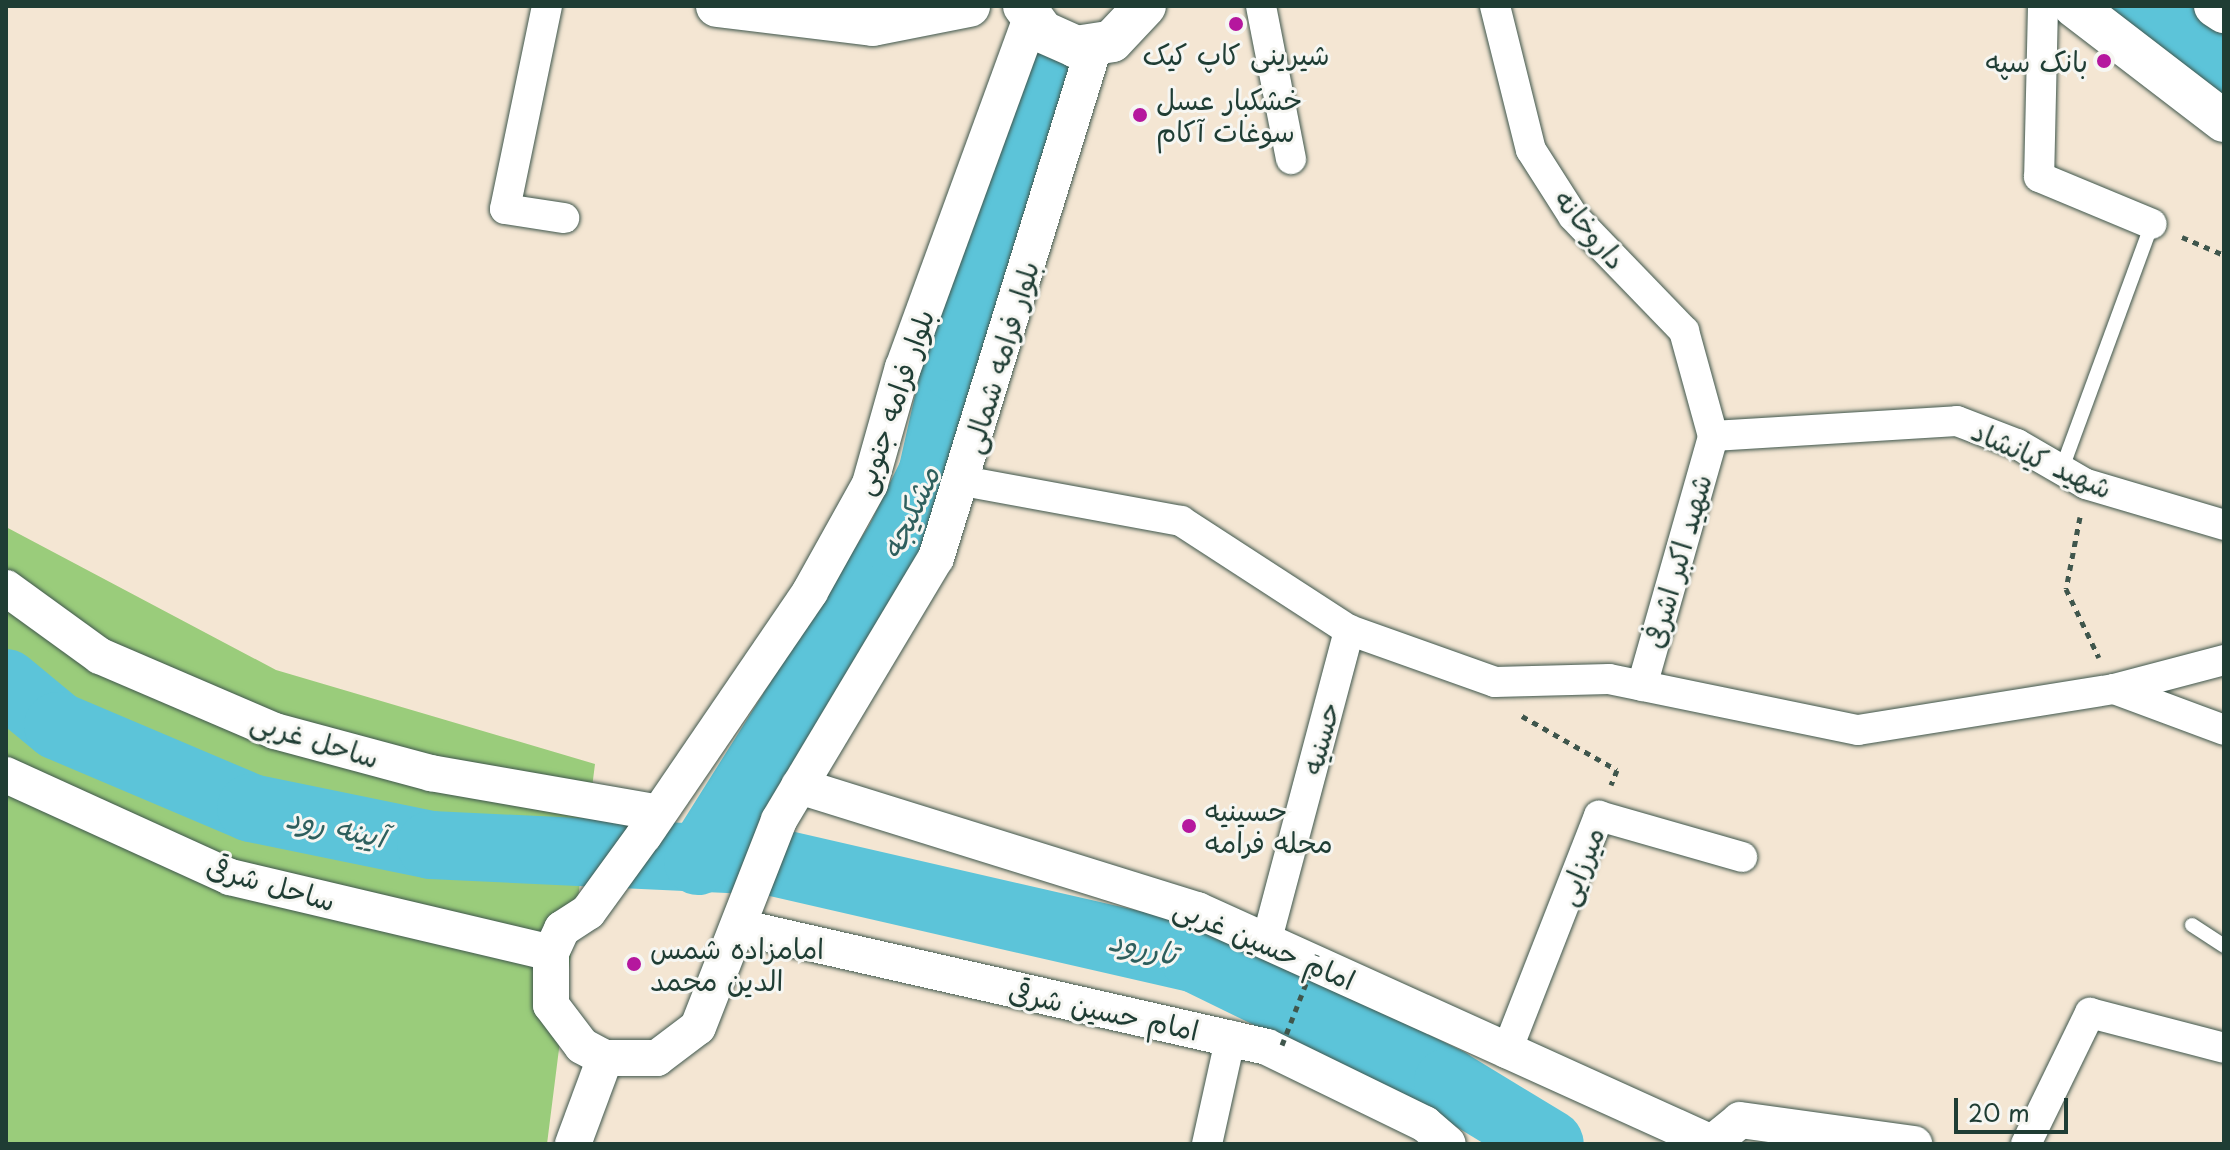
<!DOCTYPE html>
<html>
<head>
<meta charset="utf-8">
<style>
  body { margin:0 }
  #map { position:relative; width:2230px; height:1150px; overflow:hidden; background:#f4e6d3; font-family:"Playpen Sans","Playpen Sans Arabic",sans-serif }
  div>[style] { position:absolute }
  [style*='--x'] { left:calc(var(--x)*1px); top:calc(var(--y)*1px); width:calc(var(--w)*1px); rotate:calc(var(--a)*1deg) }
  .green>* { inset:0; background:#9acc7b }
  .river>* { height:68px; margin:-34px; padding:0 34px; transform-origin:34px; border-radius:34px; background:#5cc4d9 }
  .path>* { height:5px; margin-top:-2.5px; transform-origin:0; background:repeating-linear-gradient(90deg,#3f564c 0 6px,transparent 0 12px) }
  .roads { filter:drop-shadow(0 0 2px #3f564c) drop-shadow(0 0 2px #3f564c) }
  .service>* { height:14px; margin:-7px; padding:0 7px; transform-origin:7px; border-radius:7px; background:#fff }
  .minor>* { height:30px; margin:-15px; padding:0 15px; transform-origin:15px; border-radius:15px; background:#fff }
  .tertiary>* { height:36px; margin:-18px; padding:0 18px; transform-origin:18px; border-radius:18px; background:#fff }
  .secondary>* { height:42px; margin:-21px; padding:0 21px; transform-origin:21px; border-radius:21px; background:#fff }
  .path-bridge>* { height:5px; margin-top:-2.5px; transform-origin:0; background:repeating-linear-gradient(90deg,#3f564c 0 6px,transparent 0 12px) }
  .dots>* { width:22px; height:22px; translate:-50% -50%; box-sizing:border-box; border:4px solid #f6f6f2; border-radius:50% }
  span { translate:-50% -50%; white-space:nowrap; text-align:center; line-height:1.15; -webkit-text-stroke:6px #f6f6f2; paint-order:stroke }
  .poi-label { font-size:28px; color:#1f3d34 }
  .right { translate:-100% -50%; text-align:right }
  .left { translate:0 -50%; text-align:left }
  .street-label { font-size:28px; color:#1f3d34 }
  .water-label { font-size:30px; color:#2e5f5d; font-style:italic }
  .frame { position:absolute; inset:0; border:8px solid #1f3d34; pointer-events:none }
  .scale { position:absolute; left:1954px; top:1098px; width:114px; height:36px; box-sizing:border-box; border:4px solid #1f3d34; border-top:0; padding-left:10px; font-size:24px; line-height:28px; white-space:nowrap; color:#1f3d34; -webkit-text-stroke:6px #f6f6f2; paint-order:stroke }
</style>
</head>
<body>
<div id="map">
  <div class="green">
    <i style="clip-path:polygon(6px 527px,276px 670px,595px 764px,547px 1144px,6px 1144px)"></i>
  </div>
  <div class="river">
    <i style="--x:2142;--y:6;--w:105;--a:38.8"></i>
    <i style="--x:6;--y:683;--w:67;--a:39.6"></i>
    <i style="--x:58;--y:726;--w:210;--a:23"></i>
    <i style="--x:251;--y:808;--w:184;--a:11.6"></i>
    <i style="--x:431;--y:845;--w:338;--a:2.7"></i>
    <i style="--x:769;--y:861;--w:436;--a:12.9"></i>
    <i style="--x:1194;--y:958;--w:283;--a:26"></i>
    <i style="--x:1448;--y:1082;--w:119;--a:31.3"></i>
    <i style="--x:698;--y:861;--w:375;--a:-57.8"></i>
    <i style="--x:898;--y:544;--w:78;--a:-64.1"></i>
    <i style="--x:932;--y:474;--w:109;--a:-77.2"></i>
    <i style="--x:956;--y:368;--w:304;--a:-72.2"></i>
  </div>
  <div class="path">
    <i style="--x:2182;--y:237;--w:46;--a:23.2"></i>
    <i style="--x:2080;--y:517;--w:73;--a:101"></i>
    <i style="--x:2066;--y:589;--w:76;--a:64.4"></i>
    <i style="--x:1522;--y:716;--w:109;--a:29.6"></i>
    <i style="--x:1617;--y:770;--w:16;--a:112"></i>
  </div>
  <div class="roads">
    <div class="service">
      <i style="--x:2061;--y:471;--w:263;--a:-69.8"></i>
      <i style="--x:2192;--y:925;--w:38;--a:33"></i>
    </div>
    <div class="minor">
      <i style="--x:547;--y:6;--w:207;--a:101.7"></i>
      <i style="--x:505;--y:209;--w:60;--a:8.7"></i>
      <i style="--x:1261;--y:6;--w:156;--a:78.9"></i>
      <i style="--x:1495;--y:6;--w:148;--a:76"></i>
      <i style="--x:1531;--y:150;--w:78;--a:57.5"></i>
      <i style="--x:1573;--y:216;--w:160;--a:46"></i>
      <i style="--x:1684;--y:331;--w:109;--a:74.6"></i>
      <i style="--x:2043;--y:6;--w:171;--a:91.3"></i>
      <i style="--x:2039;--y:177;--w:122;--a:22.6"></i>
      <i style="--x:1713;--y:436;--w:244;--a:-3.5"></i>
      <i style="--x:1957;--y:421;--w:64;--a:21"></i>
      <i style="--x:2017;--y:444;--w:80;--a:30.1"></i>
      <i style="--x:2086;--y:484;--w:144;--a:16.5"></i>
      <i style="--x:963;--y:481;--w:222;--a:10.4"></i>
      <i style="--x:1181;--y:521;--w:200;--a:33"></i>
      <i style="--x:1349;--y:630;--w:155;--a:19.6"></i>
      <i style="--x:1495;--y:682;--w:114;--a:-1.5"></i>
      <i style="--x:1609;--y:679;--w:254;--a:11.6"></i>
      <i style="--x:1858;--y:730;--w:259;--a:-9.1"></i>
      <i style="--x:2114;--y:689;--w:114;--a:-14.8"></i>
      <i style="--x:1642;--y:686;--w:260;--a:-74.1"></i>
      <i style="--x:2114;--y:689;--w:117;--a:20.4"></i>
      <i style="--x:1267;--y:939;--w:320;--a:-75.1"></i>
      <i style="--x:1506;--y:1053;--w:255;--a:-68.6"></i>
      <i style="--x:1599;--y:816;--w:149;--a:16"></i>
      <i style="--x:1207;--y:1144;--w:111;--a:-77.5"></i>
      <i style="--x:2026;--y:1144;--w:146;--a:-64"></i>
      <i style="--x:2090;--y:1013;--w:138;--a:14.6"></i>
    </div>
    <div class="tertiary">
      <i style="--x:1031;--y:18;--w:372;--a:110.1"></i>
      <i style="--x:903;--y:367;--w:122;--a:105.8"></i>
      <i style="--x:870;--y:484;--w:124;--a:119.1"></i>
      <i style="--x:810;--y:592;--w:294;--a:124.3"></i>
      <i style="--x:644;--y:835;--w:95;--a:126"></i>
      <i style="--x:588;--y:912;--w:31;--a:147"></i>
      <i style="--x:562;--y:929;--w:26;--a:115"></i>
      <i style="--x:551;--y:953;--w:52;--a:90"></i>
      <i style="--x:551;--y:1005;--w:51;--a:52.9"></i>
      <i style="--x:582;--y:1046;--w:26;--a:28"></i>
      <i style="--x:605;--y:1058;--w:52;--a:0"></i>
      <i style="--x:657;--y:1058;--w:51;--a:-37.1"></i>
      <i style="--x:698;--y:1027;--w:222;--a:-68.6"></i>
      <i style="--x:779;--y:820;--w:305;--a:-59.1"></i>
      <i style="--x:936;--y:558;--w:535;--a:-72.82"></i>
      <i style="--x:6;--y:588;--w:116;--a:35.9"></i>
      <i style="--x:100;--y:656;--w:190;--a:23.2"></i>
      <i style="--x:275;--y:731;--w:162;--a:15.1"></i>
      <i style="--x:431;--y:773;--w:226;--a:9.9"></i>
      <i style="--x:6;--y:775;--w:246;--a:24.5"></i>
      <i style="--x:230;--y:877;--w:330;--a:13.3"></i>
      <i style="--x:799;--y:786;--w:417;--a:17.3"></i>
      <i style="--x:1197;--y:910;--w:567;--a:24.35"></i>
      <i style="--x:739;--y:927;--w:541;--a:12.8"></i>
      <i style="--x:1267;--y:1047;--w:176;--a:26"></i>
      <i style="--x:1425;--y:1124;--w:30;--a:41"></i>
      <i style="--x:1712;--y:1143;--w:36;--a:-39"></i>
      <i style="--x:1740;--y:1120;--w:176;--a:7.9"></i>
      <i style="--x:573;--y:1144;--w:92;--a:-69.6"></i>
    </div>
    <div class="secondary">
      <i style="--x:717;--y:6;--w:157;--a:6.9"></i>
      <i style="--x:873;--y:25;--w:98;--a:-11.2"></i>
      <i style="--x:1024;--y:6;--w:32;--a:54"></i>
      <i style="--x:1043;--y:32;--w:36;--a:24"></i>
      <i style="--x:1076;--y:47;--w:36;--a:-9"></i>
      <i style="--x:1112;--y:41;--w:48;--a:-46.7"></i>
      <i style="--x:2074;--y:6;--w:189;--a:37.5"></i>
      <i style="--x:2215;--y:6;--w:11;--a:34"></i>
    </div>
  </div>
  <div class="path-bridge">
    <i style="--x:1282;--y:1045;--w:97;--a:-68.7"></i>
  </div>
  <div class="dots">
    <i style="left:1236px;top:24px;background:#b5179e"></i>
    <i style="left:2104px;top:61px;background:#b5179e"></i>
    <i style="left:1140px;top:115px;background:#b5179e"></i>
    <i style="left:1189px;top:826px;background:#b5179e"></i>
    <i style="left:634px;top:964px;background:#b5179e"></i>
  </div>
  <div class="poi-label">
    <span style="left:1236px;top:54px">شیرینی کاپ کیک</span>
    <span class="right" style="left:2088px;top:61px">بانک سپه</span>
    <span class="left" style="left:1156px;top:115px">خشکبار عسل<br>سوغات آکام</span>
    <span class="left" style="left:1205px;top:826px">حسینیه<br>محله فرامه</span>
    <span class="left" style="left:650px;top:964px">امامزاده شمس<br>الدین محمد</span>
  </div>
  <div class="street-label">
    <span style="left:1591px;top:229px;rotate:50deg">داروخانه</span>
    <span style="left:1000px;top:357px;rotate:-73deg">بلوار فرامه شمالی</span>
    <span style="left:893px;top:402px;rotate:-71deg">بلوار فرامه جنوبی</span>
    <span style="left:2042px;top:459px;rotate:24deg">شهید کیانشاد</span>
    <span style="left:1677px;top:561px;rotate:-74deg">شهید اکبر اشرفی</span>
    <span style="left:1320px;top:738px;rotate:-75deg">حسنیه</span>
    <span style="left:315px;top:739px;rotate:17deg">ساحل غربی</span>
    <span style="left:1580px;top:866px;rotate:-68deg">میرزایی</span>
    <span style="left:271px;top:883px;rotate:16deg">ساحل شرقی</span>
    <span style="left:1265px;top:943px;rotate:23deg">امام حسین غربی</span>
    <span style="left:1104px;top:1010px;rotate:12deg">امام حسین شرقی</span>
  </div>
  <div class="water-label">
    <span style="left:909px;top:512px;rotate:-65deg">مشکیجه</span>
    <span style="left:336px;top:826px;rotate:12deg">آیینه رود</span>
    <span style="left:1143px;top:946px;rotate:13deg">تاررود</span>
  </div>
  <div class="frame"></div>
  <div class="scale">20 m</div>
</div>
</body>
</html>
